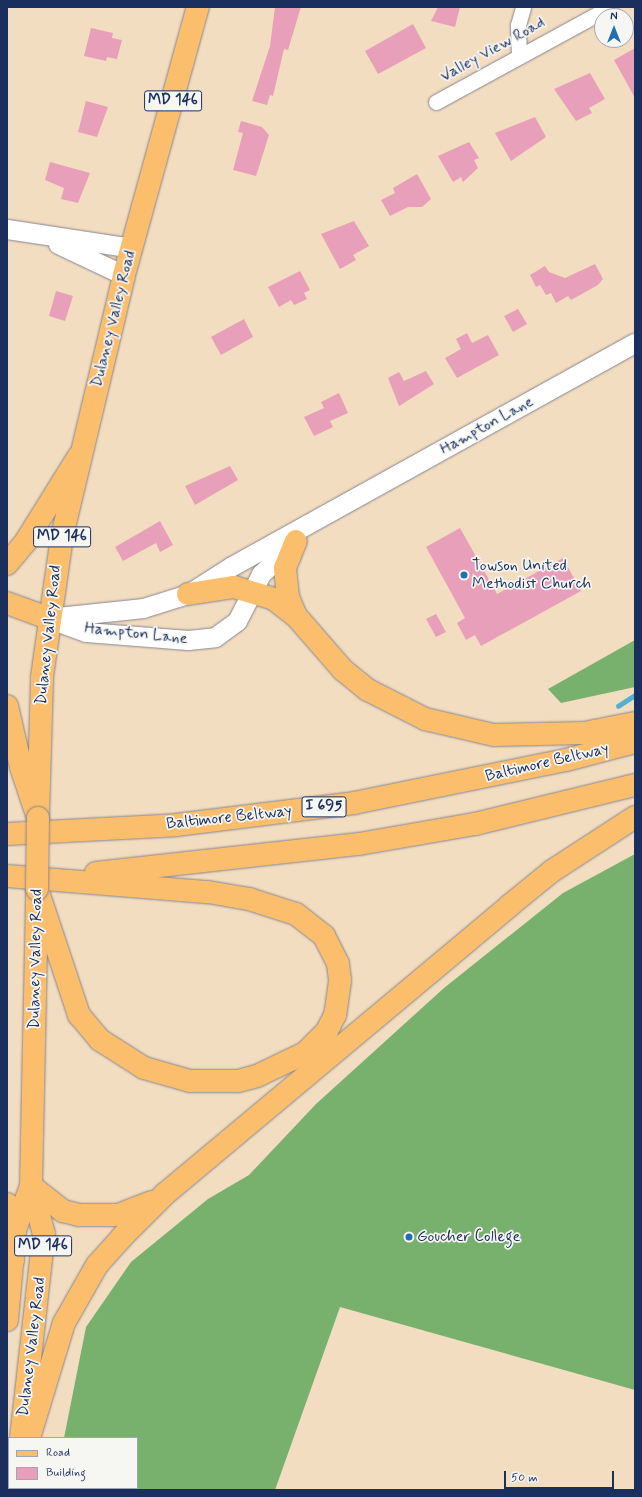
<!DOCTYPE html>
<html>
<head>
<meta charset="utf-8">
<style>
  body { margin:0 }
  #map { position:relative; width:642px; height:1497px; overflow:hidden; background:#f3ddc0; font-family:Mynerve,sans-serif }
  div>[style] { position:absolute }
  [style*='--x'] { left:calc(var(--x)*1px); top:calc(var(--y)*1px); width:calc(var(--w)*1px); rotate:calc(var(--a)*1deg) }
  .forest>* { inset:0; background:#78b06e }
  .stream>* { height:4.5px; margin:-2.25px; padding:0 2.25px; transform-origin:2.25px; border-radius:2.25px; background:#50b2cf }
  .building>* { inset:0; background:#e89fba }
  .roads { filter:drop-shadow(0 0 1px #87868f) drop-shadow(0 0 1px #87868f) }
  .minor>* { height:15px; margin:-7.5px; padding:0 7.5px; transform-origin:7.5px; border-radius:7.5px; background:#fff }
  .tertiary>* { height:19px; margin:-9.5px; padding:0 9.5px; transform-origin:9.5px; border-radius:9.5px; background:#fff }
  .primary>* { height:22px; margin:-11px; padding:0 11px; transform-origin:11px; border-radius:11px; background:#fabe6d }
  .motorway>* { height:22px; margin:-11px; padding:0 11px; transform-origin:11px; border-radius:11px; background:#fabe6d }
  .bridges { filter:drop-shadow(0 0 1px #87868f) drop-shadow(0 0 1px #87868f) }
  .primary-bridge>* { height:22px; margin:-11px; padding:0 11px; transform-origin:11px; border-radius:11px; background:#fabe6d }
  .dots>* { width:11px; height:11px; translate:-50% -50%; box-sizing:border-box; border:2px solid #f6f6f2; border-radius:50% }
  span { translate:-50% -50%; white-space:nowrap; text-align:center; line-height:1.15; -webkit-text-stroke:3.5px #f6f6f2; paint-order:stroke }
  .shield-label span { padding:1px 3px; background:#f6f6f2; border:1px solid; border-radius:3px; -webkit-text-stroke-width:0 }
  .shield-label { font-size:15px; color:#1b2f5e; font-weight:700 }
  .street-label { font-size:16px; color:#1b2f5e }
  .poi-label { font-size:16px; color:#1b2f5e }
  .left { translate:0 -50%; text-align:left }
  .frame { position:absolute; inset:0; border:8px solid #1b2f5e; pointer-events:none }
  .legend { position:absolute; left:8px; top:1437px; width:130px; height:52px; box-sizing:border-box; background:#f6f6f2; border:1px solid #9ea6b7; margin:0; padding:5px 7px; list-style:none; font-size:12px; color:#1b2f5e }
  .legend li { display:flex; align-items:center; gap:8px; height:20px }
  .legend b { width:20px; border:1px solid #9ea6b7 }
  .north { position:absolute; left:594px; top:8px; width:40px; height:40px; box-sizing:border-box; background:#f6f6f2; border:1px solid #9ea6b7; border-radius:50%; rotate:0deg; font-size:11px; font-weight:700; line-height:16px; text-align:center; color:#1b2f5e }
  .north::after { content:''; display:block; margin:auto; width:14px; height:18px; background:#1f6fb2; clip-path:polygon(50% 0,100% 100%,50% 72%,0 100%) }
  .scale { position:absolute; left:504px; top:1471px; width:110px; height:18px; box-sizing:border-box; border:2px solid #1b2f5e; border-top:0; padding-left:5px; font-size:12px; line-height:14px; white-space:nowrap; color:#1b2f5e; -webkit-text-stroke:3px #f6f6f2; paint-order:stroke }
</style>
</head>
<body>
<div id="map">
  <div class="forest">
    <i style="clip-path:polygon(635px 640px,635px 687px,561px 703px,548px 689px)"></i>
    <i style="clip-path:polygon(635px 854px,635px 1390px,340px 1307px,275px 1490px,54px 1490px,137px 1488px,137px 1438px,64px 1438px,86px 1327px,131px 1262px,208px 1199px,249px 1175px,316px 1104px,444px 988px,563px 893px)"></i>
  </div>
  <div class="stream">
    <i style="--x:618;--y:706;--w:20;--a:-33"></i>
  </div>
  <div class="building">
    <i style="clip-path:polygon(275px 7px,301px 7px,288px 50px,284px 49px,273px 96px,270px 95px,267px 105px,252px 101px,270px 46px)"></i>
    <i style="clip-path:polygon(438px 7px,460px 7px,455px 27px,431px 21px)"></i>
    <i style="clip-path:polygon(413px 24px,426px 48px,378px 74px,365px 51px)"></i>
    <i style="clip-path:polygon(91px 28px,113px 33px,112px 38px,122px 40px,117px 59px,107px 57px,106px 61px,84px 56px)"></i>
    <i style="clip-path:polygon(635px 48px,635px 98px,614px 60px)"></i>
    <i style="clip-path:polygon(590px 73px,605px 99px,589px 108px,592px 113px,576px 121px,554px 89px)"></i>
    <i style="clip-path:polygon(86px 101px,108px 107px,97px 137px,78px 132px)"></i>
    <i style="clip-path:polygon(535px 117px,546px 137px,511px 161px,495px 133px)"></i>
    <i style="clip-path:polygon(241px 121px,262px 127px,269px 135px,256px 176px,233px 170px,243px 133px,238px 132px)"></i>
    <i style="clip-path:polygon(469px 142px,479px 158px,474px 160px,478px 168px,463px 182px,461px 177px,453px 182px,438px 156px)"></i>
    <i style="clip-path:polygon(50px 162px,90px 173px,78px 203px,61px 199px,64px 188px,45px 180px)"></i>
    <i style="clip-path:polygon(417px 174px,431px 199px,422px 207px,408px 207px,390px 216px,381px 200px,395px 193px,393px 188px)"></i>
    <i style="clip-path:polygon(354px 221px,369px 246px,353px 255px,356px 260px,340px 269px,321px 234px)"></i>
    <i style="clip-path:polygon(595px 264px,603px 279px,598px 285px,571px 300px,568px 296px,556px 303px,551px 293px,546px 295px,540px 285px,536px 287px,530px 275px,545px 266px,549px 272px,565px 278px)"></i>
    <i style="clip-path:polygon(300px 271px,310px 290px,304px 293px,307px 299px,294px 305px,291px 300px,279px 307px,268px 287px)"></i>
    <i style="clip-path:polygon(56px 291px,73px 296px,65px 321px,49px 316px)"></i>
    <i style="clip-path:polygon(518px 309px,527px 324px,513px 332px,504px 316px)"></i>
    <i style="clip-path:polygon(244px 319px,253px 337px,221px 355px,211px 337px)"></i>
    <i style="clip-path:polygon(467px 333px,472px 343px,488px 335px,499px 355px,457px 378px,445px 358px,461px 349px,456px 339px)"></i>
    <i style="clip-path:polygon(426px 371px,434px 384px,399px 406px,388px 378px,399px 372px,404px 381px)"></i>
    <i style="clip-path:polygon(339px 393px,348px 413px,330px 421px,333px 427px,314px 436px,304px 417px,324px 408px,321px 402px)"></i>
    <i style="clip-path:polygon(230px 466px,238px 480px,195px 505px,185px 486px)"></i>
    <i style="clip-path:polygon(160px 521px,173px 545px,160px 552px,156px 543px,123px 561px,115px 547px)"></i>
    <i style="clip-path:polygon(460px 528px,497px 594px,563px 558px,581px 591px,481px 646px,475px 635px,466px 640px,457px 623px,465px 618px,426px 547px)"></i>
    <i style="clip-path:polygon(436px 614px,446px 632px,436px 637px,426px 619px)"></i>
  </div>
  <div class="roads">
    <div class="minor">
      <i style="--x:519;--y:56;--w:31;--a:-92"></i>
      <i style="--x:518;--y:25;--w:19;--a:-74"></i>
      <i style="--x:436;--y:102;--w:198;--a:-28.6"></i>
    </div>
    <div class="tertiary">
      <i style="--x:7;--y:229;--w:126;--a:8.6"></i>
      <i style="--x:58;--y:244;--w:73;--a:25.2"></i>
      <i style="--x:48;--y:618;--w:96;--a:-6"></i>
      <i style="--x:143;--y:608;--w:47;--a:-17.3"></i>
      <i style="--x:188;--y:594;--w:52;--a:-32.5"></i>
      <i style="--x:232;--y:566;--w:461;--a:-29"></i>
      <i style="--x:53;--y:620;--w:35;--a:20"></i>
      <i style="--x:86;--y:632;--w:102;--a:4.5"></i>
      <i style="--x:188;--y:640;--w:27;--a:-6"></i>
      <i style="--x:215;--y:637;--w:27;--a:-36"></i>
      <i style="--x:237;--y:621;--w:53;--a:-62.9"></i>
      <i style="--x:261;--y:574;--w:48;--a:-43.3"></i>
    </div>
    <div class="primary">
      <i style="--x:38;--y:815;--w:138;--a:-88.3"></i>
      <i style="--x:42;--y:677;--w:142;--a:-81.9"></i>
      <i style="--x:62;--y:536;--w:268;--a:-76.6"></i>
      <i style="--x:124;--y:275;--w:278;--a:-74.6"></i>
      <i style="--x:7;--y:1320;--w:90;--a:-84.9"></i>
      <i style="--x:15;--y:1230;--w:47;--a:-70"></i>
      <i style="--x:21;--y:1438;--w:205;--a:-83.6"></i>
      <i style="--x:44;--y:1234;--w:50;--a:-105.2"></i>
      <i style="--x:31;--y:1186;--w:294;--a:-88.8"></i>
    </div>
    <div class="motorway">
      <i style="--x:7;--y:564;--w:30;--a:-50"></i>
      <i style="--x:26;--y:541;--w:100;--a:-58.1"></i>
      <i style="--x:188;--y:594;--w:47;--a:-8.7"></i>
      <i style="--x:234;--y:587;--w:42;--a:16.7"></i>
      <i style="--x:274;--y:599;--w:28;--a:38"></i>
      <i style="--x:296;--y:616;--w:72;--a:49"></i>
      <i style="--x:343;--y:670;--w:32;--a:39"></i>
      <i style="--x:368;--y:690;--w:64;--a:27"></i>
      <i style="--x:425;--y:719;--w:71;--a:13.1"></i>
      <i style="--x:494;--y:735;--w:90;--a:-1.3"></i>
      <i style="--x:584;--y:733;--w:52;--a:-11.1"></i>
      <i style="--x:7;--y:603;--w:44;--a:20.1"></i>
      <i style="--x:296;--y:616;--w:21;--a:-113"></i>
      <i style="--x:288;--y:597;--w:29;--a:-96"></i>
      <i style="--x:285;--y:568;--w:29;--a:-68"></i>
      <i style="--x:7;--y:706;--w:63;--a:77.1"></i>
      <i style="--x:21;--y:767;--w:54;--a:71.6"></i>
      <i style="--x:7;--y:834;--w:169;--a:-3"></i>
      <i style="--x:176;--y:825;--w:179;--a:-7"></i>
      <i style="--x:354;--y:803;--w:216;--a:-11.5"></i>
      <i style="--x:566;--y:760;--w:71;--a:-14.6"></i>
      <i style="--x:96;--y:873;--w:265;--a:-6.3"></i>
      <i style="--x:359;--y:844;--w:118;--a:-9.8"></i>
      <i style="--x:475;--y:824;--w:165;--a:-13.7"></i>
      <i style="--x:7;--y:876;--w:202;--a:4.6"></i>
      <i style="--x:208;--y:892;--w:42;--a:9.7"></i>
      <i style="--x:249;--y:899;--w:49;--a:17.7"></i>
      <i style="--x:296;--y:914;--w:36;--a:38"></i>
      <i style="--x:324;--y:936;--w:31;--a:63"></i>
      <i style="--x:338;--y:964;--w:17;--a:83"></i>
      <i style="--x:340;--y:981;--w:34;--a:98"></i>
      <i style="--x:335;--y:1015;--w:18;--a:117"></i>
      <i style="--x:327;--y:1031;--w:31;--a:135"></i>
      <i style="--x:305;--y:1053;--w:53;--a:154.4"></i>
      <i style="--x:257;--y:1076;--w:20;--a:165"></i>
      <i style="--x:238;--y:1081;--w:48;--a:180"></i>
      <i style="--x:190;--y:1081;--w:48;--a:-164.2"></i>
      <i style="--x:144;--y:1068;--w:52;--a:-147.5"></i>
      <i style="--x:100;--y:1040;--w:33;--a:-130"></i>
      <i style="--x:79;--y:1015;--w:133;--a:-108.4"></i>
      <i style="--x:31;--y:1186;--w:41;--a:38"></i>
      <i style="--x:63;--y:1211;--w:16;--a:14"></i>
      <i style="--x:79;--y:1215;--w:39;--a:0"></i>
      <i style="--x:118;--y:1215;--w:36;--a:-21"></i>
      <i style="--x:7;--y:1204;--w:57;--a:84"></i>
      <i style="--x:29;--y:1438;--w:120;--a:-73.1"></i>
      <i style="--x:64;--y:1323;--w:67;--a:-60.4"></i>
      <i style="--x:97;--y:1265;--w:38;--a:-48"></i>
      <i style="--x:122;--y:1237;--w:61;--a:-45"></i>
      <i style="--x:165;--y:1194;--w:449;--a:-39.9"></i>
      <i style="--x:509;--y:906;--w:55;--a:-39.1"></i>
      <i style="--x:552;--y:871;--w:99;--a:-33"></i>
      <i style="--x:14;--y:1490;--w:2;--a:-90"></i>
    </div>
  </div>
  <div class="bridges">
    <div class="primary-bridge">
      <i style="--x:37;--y:889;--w:71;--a:-89.2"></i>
    </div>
  </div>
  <div class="dots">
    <i style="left:464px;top:575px;background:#1f6fb2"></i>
    <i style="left:409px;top:1237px;background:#1f6fb2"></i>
  </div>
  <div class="shield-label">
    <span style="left:173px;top:101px">MD 146</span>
    <span style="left:62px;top:537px">MD 146</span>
    <span style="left:324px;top:807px">I 695</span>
    <span style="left:43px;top:1246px">MD 146</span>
  </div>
  <div class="street-label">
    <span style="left:493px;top:50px;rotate:-29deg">Valley View Road</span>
    <span style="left:114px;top:319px;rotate:-76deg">Dulaney Valley Road</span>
    <span style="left:487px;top:426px;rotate:-29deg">Hampton Lane</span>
    <span style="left:136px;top:634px;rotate:6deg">Hampton Lane</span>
    <span style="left:49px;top:635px;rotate:-84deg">Dulaney Valley Road</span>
    <span style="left:547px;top:763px;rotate:-13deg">Baltimore Beltway</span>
    <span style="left:229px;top:818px;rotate:-6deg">Baltimore Beltway</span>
    <span style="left:36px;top:959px;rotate:-89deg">Dulaney Valley Road</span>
    <span style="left:32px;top:1347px;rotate:-83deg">Dulaney Valley Road</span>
  </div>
  <div class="poi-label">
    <span class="left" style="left:472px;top:575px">Towson United<br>Methodist Church</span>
    <span class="left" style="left:417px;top:1237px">Goucher College</span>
  </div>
  <div class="frame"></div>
  <ul class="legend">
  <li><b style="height:5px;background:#fabe6d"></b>Road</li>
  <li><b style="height:11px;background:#e89fba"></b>Building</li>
  </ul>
  <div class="north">N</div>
  <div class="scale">50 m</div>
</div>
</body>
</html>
